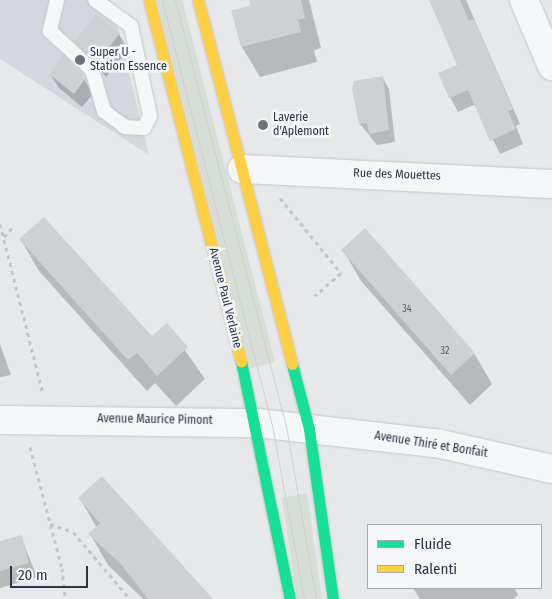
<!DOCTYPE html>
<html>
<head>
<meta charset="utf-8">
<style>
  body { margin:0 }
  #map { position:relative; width:552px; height:599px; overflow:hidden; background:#e6e8ea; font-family:"Fira Sans Condensed",sans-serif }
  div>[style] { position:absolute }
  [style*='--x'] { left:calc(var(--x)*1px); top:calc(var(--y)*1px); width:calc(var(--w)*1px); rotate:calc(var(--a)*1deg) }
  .built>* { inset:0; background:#d4d7dd }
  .green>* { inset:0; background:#d6ded6 }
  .shadow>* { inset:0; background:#0003 }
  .building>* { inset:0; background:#ced0d3 }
  .path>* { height:3px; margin-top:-1.5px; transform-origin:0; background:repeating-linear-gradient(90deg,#c5c6ca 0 4px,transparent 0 8px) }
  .roads { filter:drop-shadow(0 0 1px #c4c6c8) drop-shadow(0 0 1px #c4c6c8) }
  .lane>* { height:14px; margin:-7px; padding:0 7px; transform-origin:7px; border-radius:7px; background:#f5f6f7 }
  .street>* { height:28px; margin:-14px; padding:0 14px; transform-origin:14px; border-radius:14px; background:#f5f6f7 }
  .fast>* { height:11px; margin:-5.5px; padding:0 5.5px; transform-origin:5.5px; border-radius:5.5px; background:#16e098 }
  .slow>* { height:11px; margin:-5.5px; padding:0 5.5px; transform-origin:5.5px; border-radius:5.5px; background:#ffcf43 }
  .tram>* { height:1px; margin:-0.5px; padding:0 0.5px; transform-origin:0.5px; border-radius:0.5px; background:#cecfd2 }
  .dots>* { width:14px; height:14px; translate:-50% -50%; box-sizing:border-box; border:2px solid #f4f6f9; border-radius:50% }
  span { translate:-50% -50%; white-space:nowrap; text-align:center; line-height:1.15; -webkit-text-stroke:5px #f4f6f9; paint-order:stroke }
  .number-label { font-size:10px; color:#545c69 }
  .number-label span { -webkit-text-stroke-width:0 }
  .poi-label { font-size:12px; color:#2b3445 }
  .left { translate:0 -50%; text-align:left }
  .street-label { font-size:12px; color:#2b3445 }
  .legend { position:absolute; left:367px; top:524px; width:175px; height:65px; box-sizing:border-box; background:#f4f6f9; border:1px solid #a4a8b1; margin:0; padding:6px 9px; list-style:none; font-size:15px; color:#2b3445 }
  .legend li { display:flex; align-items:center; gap:10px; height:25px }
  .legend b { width:25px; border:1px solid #a4a8b1 }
  .scale { position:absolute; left:10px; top:566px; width:78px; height:22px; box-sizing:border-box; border:2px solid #2b3445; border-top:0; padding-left:6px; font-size:15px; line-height:18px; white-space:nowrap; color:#2b3445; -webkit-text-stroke:4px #f4f6f9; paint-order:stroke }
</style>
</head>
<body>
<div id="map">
  <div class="built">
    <i style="clip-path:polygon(0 0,111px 0,149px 155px,0 59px)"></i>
  </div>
  <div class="green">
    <i style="clip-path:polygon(157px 0,182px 0,275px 362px,251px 368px)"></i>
    <i style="clip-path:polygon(307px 493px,322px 599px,297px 599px,282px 498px)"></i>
  </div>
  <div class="shadow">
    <i style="clip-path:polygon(250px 0,309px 0,321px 48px,314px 50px,317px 62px,260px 77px,242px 47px,233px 11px,252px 6px)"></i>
    <i style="clip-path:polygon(431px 0,466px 0,520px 124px,516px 126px,523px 144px,500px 154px,476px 104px,458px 112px,450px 97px,459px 65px)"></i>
    <i style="clip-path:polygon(96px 16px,119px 34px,128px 49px,106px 77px,76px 42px)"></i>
    <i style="clip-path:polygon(50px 74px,84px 79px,93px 94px,82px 107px,59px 88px)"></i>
    <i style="clip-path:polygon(382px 77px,389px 89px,395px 142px,377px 145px,360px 124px)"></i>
    <i style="clip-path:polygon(21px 240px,152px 338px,167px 325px,205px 379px,176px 406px,155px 383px,147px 391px,39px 271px)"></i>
    <i style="clip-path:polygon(343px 250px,474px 353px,492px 384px,470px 405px,361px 281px)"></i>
    <i style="clip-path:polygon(0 344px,11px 375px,0 377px)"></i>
    <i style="clip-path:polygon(80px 499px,211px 599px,143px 599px,108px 565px,90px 534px,97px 528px)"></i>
    <i style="clip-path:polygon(21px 537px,37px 577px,0 588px,0 542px)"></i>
    <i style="clip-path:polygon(413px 588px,514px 588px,518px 595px,513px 599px,420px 599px)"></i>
  </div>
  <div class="building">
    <i style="clip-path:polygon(249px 0,301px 0,305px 18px,298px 20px,301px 32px,241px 47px,231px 10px,250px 6px)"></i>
    <i style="clip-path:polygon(429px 0,460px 0,469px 21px,474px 19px,513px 109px,508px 111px,516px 129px,490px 141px,468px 90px,449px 98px,438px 73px,457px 65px)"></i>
    <i style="clip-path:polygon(96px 14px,120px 33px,97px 63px,74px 42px)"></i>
    <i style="clip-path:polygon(63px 55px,85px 79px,74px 94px,49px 74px)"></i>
    <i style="clip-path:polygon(383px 76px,389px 130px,369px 134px,367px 123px,359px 124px,352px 89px,354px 81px)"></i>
    <i style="clip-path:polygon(44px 217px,152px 336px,167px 323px,188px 347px,157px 376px,137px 353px,128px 360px,19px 239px)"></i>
    <i style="clip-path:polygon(365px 228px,475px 353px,451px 375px,341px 250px)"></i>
    <i style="clip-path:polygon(102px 476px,213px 599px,148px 599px,120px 563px,88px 534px,100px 523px,78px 498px)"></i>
    <i style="clip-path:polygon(22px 535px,29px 563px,0 571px,0 541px)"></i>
  </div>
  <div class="path">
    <i style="--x:280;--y:198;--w:97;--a:50.9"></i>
    <i style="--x:341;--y:273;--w:35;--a:139"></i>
    <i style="--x:0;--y:224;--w:175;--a:75.8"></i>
    <i style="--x:4;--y:237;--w:12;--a:-48"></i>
    <i style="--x:30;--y:447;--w:125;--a:75.2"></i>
    <i style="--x:62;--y:568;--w:31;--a:84"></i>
    <i style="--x:50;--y:524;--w:24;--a:19"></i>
    <i style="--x:73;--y:532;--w:88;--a:49.6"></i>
  </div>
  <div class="roads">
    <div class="lane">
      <i style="--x:57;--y:0;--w:32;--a:103"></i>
      <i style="--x:50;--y:31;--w:57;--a:42.9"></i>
      <i style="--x:92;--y:70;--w:43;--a:73.7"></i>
      <i style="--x:104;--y:111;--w:26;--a:37"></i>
      <i style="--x:125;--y:127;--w:19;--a:3"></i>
      <i style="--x:144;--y:128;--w:13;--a:-63"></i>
      <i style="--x:150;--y:116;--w:92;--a:-101.9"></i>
      <i style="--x:131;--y:26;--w:44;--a:-144.2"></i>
    </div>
    <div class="street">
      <i style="--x:524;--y:0;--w:72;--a:67"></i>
      <i style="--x:242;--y:169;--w:310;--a:2.8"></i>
      <i style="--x:0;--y:420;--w:257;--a:0.7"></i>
      <i style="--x:257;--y:423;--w:185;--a:6.5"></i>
      <i style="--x:441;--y:444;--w:114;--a:12.7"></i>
    </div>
    <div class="fast">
      <i style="--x:241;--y:361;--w:243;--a:78.4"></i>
      <i style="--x:292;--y:364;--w:67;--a:75.3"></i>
      <i style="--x:309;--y:429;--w:172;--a:82"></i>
    </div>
    <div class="slow">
      <i style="--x:149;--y:0;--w:373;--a:75.7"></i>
      <i style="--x:198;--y:0;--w:376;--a:75.5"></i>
    </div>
  </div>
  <div class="tram">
    <i style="--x:162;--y:0;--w:439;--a:75.5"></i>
    <i style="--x:272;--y:425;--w:177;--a:79.6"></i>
    <i style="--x:175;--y:0;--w:440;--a:75.4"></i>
    <i style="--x:286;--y:426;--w:176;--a:80.2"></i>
  </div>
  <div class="dots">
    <i style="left:80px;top:60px;background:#6c737f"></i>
    <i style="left:263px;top:125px;background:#6c737f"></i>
  </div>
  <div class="number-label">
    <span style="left:407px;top:310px">34</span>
    <span style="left:445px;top:352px">32</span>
  </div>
  <div class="poi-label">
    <span class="left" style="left:90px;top:60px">Super U -<br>Station Essence</span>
    <span class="left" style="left:273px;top:125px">Laverie<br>d'Aplemont</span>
  </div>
  <div class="street-label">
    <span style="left:397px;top:175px;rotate:2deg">Rue des Mouettes</span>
    <span style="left:225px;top:298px;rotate:76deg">Avenue Paul Verlaine</span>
    <span style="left:155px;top:420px;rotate:1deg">Avenue Maurice Pimont</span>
    <span style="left:431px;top:445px;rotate:9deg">Avenue Thiré et Bonfait</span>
  </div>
  <ul class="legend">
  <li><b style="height:6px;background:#16e098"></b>Fluide</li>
  <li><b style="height:6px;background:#ffcf43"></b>Ralenti</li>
  </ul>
  <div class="scale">20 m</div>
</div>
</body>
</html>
